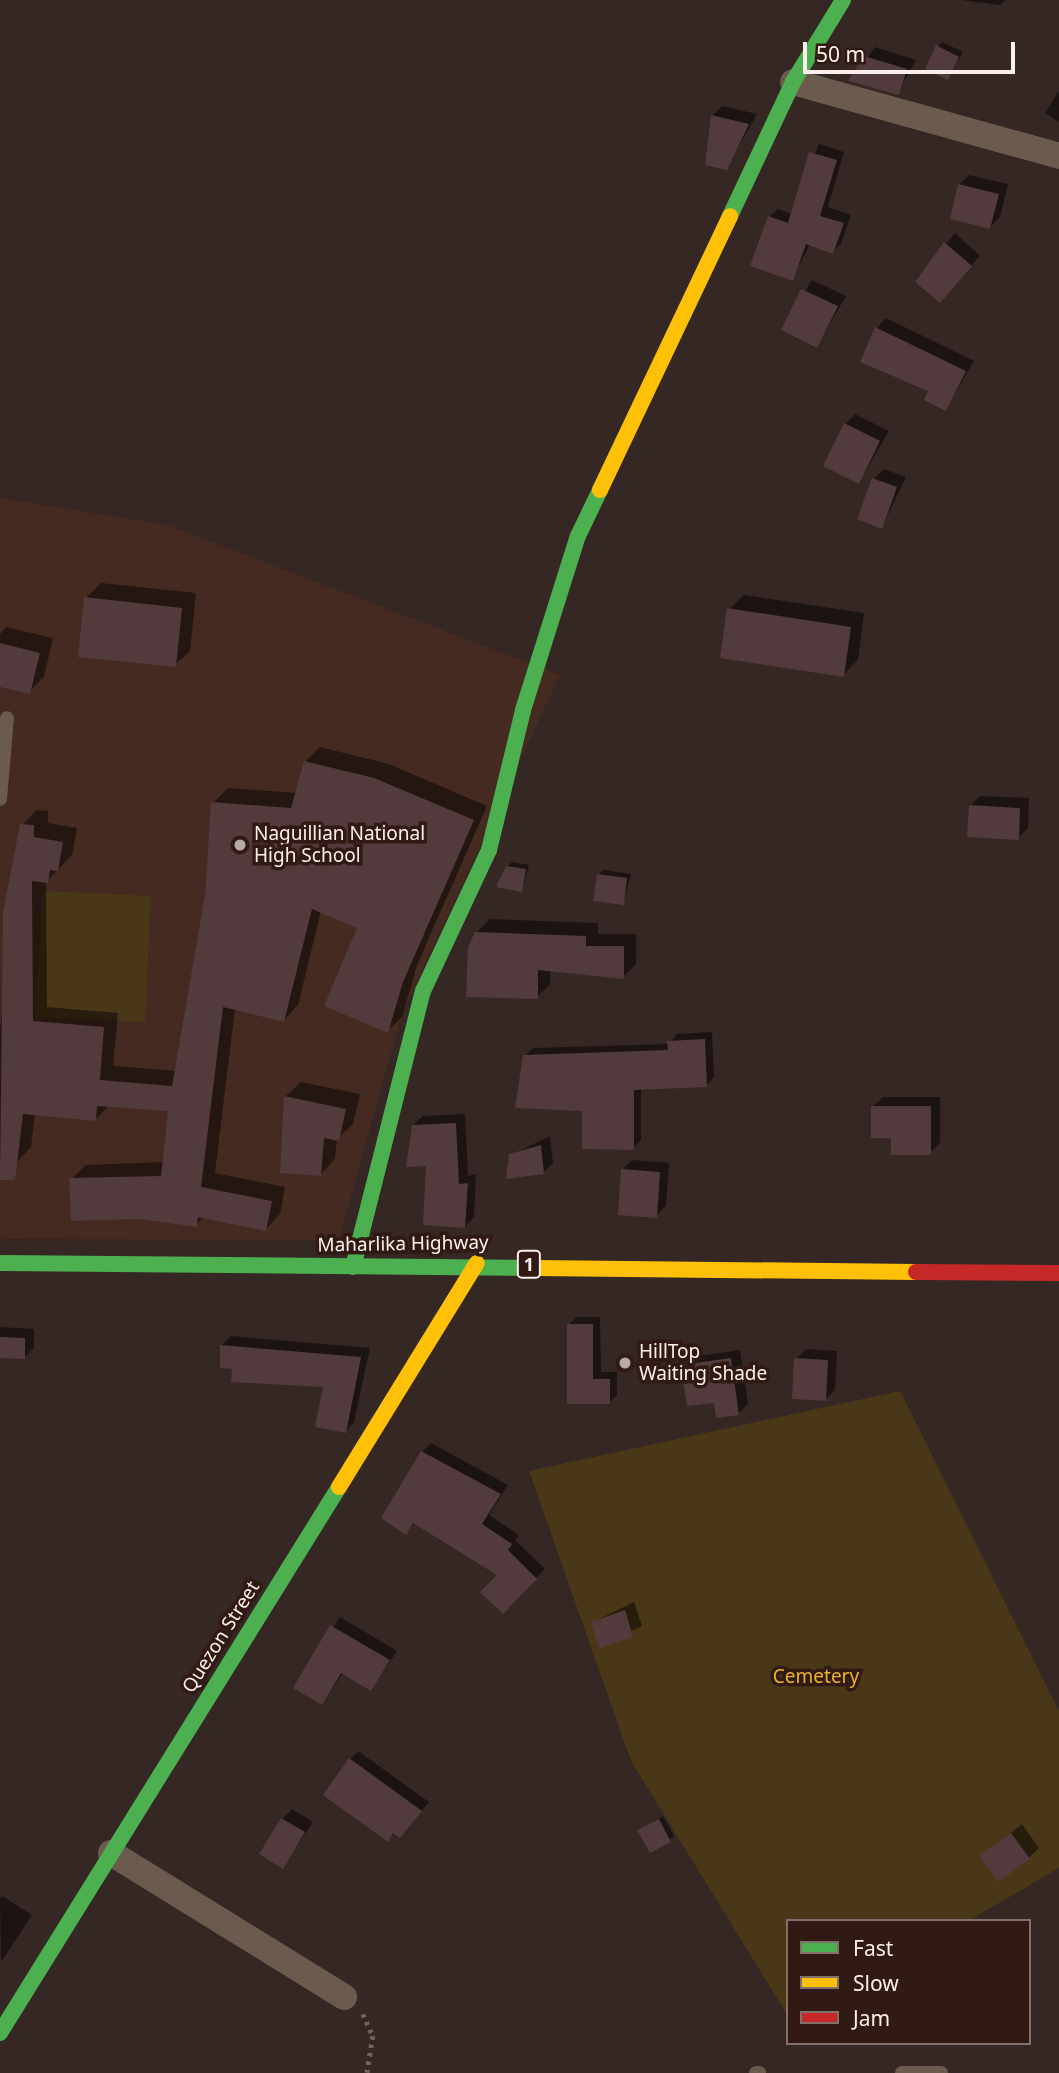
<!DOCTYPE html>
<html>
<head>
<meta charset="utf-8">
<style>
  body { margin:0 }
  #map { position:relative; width:1059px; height:2073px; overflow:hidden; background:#342724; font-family:"Noto Sans",sans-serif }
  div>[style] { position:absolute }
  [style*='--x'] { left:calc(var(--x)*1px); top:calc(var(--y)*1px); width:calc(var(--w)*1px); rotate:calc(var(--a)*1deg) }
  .built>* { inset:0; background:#452a21 }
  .green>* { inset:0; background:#493817 }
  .shadow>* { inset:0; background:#0007 }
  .building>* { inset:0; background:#523b3d }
  .path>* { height:4.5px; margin-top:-2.25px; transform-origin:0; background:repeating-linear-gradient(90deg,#70635b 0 3.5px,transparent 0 8.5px) }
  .lane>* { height:14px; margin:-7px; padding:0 7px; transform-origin:7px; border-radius:7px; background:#6a5b4e }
  .street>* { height:26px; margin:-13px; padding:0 13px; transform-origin:13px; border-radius:13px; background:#6a5b4e }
  .fast>* { height:16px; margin:-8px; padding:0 8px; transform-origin:8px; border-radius:8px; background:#4caf50 }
  .slow>* { height:16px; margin:-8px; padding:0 8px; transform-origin:8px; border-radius:8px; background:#ffc107 }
  .jam>* { height:16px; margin:-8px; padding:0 8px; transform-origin:8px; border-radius:8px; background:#c62828 }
  .dots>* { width:19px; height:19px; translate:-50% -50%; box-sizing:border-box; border:4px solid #301a13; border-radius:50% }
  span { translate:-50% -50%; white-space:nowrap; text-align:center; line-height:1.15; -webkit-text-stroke:7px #301a13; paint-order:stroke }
  .shield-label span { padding:2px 5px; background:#301a13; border:2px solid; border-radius:5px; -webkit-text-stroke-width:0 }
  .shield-label { font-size:18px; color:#fdf0ec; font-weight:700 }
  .poi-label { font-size:19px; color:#fdf0ec }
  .left { translate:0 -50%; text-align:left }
  .street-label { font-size:19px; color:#fdf0ec }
  .park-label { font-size:19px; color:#ebb424 }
  .legend { position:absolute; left:786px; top:1919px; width:245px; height:126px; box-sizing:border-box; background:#301a13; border:2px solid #82706a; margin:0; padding:9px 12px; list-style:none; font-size:21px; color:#fdf0ec }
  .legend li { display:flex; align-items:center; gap:14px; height:35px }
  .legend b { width:35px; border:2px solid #82706a }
  .scale { position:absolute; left:803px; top:42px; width:212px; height:32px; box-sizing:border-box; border:4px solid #fdf0ec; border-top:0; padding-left:9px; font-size:21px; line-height:24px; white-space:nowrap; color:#fdf0ec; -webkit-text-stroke:5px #301a13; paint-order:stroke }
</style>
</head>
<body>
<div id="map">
  <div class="built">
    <i style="clip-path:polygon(0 498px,168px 525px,560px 675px,402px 1014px,339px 1240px,0 1239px)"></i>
  </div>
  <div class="green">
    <i style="clip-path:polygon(42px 891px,151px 896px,145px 1022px,36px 1017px)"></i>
    <i style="clip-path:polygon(900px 1391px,1059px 1711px,1059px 1868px,968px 1921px,788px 1921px,788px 2016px,631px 1761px,529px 1471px)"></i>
  </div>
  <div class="shadow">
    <i style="clip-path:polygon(961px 0,1005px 0,1000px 5px)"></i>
    <i style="clip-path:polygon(942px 42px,963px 52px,948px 78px,938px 46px)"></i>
    <i style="clip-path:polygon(875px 47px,916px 60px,898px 93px,850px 80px)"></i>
    <i style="clip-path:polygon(1059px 91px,1059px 122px,1045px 113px)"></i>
    <i style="clip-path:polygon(722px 106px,757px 114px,726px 168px,707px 163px,713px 115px)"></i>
    <i style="clip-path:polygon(819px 144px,844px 152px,828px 207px,851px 215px,841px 244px,832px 252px,810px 244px,792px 279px,769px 217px,778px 209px,792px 214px)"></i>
    <i style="clip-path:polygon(969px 175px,1008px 184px,1000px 217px,990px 227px,959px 185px)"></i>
    <i style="clip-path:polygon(955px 233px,980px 256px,949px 291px,917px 281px)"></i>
    <i style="clip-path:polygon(812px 280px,846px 296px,817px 346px,783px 329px)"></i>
    <i style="clip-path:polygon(886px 318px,974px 361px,946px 409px,877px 328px)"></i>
    <i style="clip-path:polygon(855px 414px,889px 431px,859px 482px,845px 424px)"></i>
    <i style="clip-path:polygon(884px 469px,906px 477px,882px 527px,874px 479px)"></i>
    <i style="clip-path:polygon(101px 583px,196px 593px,190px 651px,175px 665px,86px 598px)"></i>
    <i style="clip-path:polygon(744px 595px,864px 613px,858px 660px,843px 675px,729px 609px)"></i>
    <i style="clip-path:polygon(6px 627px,53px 638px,44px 677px,29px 692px,0 685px,0 634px)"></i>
    <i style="clip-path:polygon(320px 747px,389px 764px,487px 806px,417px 965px,402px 1017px,387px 1031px,359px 927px,321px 911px,298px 1005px,284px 1020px,235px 1008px,215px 1173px,285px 1187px,280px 1214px,266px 1229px,204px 1217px,196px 1225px,71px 1179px,86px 1165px,164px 1162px,170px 1110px,110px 1105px,96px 1119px,35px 1114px,31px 1147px,17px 1162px,0 1160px,0 1030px,22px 825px,37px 810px,48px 811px,48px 823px,77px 828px,72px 855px,46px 882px,47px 1007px,118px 1013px,113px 1066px,176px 1071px,207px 895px,213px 803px,228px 788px,297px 793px,305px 762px)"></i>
    <i style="clip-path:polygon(980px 796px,1029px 798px,1028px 828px,1018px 838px,970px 806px)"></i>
    <i style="clip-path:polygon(512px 862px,529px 865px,522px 890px,507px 867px)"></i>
    <i style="clip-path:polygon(603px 870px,631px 874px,623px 904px,598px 875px)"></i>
    <i style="clip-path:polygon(490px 919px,598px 923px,598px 934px,636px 934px,636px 964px,623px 977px,550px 970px,550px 984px,537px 997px,476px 933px)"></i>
    <i style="clip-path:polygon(712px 1032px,714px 1077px,707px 1085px,641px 1088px,641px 1140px,633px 1148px,525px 1056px,533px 1048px,669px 1044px,677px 1034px)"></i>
    <i style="clip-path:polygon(301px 1082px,360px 1094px,353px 1124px,337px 1139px,335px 1159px,321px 1174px,282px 1171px,286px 1096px)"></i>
    <i style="clip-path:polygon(883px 1097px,940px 1097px,940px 1143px,930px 1153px,893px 1136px,873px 1106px)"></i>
    <i style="clip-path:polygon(465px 1114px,468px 1176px,476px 1174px,474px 1217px,465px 1227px,413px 1125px,423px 1116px)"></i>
    <i style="clip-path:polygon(550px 1136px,553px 1163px,544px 1172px,511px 1155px)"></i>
    <i style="clip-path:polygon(632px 1160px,669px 1163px,666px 1206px,656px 1216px,622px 1170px)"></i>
    <i style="clip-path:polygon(577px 1317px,600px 1317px,601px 1372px,617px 1372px,617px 1395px,609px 1403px,569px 1403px,569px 1324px)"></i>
    <i style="clip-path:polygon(0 1327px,34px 1329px,34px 1348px,24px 1358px,0 1357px)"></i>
    <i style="clip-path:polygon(231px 1336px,370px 1348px,354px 1422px,345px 1432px,325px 1386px,234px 1367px,222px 1345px)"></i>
    <i style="clip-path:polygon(806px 1349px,837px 1351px,835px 1390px,825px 1400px,796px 1359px)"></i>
    <i style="clip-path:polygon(740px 1350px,748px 1404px,739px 1413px,715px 1401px,683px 1366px,692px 1357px)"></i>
    <i style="clip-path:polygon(431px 1443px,508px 1485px,489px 1515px,519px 1535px,515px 1540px,545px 1569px,503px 1611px,500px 1575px,415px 1522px,406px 1533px,422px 1452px)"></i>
    <i style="clip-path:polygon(634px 1602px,642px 1626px,600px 1646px,593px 1622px)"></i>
    <i style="clip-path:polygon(340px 1617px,397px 1651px,371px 1689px,343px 1673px,322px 1703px,295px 1688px)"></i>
    <i style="clip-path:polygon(358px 1751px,429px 1802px,400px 1836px,395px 1832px,388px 1840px,350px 1759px)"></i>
    <i style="clip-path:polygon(292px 1809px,313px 1822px,283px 1866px,282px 1819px)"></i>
    <i style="clip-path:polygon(663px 1816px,674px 1836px,669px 1840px,640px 1830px)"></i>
    <i style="clip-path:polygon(1022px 1824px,1039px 1848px,1029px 1858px,981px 1856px)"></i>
    <i style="clip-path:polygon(2px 1896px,32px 1915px,1px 1962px,0 1898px)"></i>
  </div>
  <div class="building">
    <i style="clip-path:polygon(936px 45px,959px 57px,948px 80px,925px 69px)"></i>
    <i style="clip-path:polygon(864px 56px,907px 69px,899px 95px,848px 81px)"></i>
    <i style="clip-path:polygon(711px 115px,749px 124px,727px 170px,705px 165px)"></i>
    <i style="clip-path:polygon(809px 152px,837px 160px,820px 216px,844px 223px,833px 254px,806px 244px,793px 281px,750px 266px,768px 216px,788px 223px)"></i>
    <i style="clip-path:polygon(958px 184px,999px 194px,990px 229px,950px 219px)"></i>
    <i style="clip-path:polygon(944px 242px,972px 266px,940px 303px,915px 282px)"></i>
    <i style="clip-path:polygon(801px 289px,838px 306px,817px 348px,781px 330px)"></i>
    <i style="clip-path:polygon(875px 327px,966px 371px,946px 411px,924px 400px,928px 391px,860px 362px)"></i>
    <i style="clip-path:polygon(844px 423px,880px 441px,859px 484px,823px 466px)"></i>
    <i style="clip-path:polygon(872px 478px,897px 487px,882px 529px,857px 519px)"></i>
    <i style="clip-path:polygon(84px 597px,182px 608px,176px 667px,78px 657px)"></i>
    <i style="clip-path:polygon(727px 608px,851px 627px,844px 677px,720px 658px)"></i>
    <i style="clip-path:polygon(0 643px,40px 653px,30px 694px,0 687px)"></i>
    <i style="clip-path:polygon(304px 761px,374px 778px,474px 820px,403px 982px,388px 1033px,324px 1006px,357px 928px,312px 909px,284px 1022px,223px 1007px,201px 1187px,272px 1201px,266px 1231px,198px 1217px,197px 1227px,140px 1219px,71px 1221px,69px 1178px,161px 1176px,168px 1111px,97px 1106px,96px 1121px,23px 1114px,15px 1180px,0 1180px,3px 913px,20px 824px,34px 825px,34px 837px,63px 842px,58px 871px,50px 870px,48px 883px,32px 881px,33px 1021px,104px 1027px,100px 1080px,172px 1086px,205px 895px,211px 802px,291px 808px)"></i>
    <i style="clip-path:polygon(969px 805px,1020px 808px,1019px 840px,967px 837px)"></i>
    <i style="clip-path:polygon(506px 866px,526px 869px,522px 892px,496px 887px)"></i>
    <i style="clip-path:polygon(597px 874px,627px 878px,624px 905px,593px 901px)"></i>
    <i style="clip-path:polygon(475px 932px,586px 936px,586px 946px,624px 946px,624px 979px,538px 970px,538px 999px,466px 997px,468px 947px)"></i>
    <i style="clip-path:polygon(705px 1039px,707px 1087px,634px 1090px,634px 1150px,582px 1149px,582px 1111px,515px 1108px,523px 1055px,668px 1050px,667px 1041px)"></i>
    <i style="clip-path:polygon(284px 1096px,346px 1109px,339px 1141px,324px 1138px,321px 1176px,280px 1173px)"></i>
    <i style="clip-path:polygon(871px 1106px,931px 1106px,931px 1155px,891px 1155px,891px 1138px,871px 1138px)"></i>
    <i style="clip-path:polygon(456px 1123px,459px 1184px,468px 1183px,465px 1228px,423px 1225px,426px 1166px,406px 1167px,412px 1125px)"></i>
    <i style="clip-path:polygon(541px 1145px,544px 1174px,506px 1179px,509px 1154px)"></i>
    <i style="clip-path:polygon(621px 1169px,660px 1172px,657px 1218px,618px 1215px)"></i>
    <i style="clip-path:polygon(567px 1324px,593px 1324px,593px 1379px,610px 1379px,610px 1404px,567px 1404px)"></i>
    <i style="clip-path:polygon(0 1337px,25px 1338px,25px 1359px,0 1358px)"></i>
    <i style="clip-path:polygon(220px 1345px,361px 1357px,346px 1433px,315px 1427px,323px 1387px,231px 1382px,232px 1369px,220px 1368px)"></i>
    <i style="clip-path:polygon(731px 1358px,739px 1415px,716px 1418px,714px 1403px,687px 1406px,681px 1365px)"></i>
    <i style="clip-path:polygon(794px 1358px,828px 1360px,826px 1401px,792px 1399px)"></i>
    <i style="clip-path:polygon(421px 1451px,501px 1494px,482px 1524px,512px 1544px,508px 1550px,537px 1579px,503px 1614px,480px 1592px,497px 1575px,413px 1523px,406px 1535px,381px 1518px)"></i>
    <i style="clip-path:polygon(625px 1610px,633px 1637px,599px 1648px,591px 1622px)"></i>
    <i style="clip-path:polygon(330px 1625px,390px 1660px,371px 1691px,341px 1673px,322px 1705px,293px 1688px)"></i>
    <i style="clip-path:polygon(349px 1758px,422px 1811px,400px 1838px,393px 1833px,388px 1842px,323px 1795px)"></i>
    <i style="clip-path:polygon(281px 1818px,305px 1832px,283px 1869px,259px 1854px)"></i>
    <i style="clip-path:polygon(659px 1819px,671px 1842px,650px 1853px,637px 1830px)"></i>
    <i style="clip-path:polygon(1011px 1833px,1030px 1859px,998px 1882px,979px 1856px)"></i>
  </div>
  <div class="path">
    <i style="--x:363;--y:2014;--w:24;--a:66"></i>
    <i style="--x:373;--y:2036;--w:37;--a:99"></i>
  </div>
  <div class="lane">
    <i style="--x:0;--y:799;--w:81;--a:-85.1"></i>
    <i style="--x:756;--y:2073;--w:3;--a:0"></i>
    <i style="--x:902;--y:2073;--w:39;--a:0"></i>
  </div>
  <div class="street">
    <i style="--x:793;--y:82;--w:276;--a:15.5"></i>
    <i style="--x:111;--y:1853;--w:274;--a:31.7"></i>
  </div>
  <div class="fast">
    <i style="--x:730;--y:216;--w:148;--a:-64.8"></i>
    <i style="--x:793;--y:82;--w:96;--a:-58.6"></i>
    <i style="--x:0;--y:1263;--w:536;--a:0.53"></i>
    <i style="--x:353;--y:1267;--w:285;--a:-75.8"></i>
    <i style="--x:423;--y:991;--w:156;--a:-64.9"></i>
    <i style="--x:489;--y:850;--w:144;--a:-76.3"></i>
    <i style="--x:523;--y:710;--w:182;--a:-72.5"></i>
    <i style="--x:578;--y:536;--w:51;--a:-64.4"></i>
    <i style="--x:0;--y:2033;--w:643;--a:-58.16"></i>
  </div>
  <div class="slow">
    <i style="--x:600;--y:490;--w:303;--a:-64.6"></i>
    <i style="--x:536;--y:1268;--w:380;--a:0.6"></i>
    <i style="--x:339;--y:1487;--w:263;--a:-58.4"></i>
  </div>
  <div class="jam">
    <i style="--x:916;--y:1272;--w:143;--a:0.4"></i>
  </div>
  <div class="dots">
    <i style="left:240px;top:845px;background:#b7aaa6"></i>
    <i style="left:625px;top:1363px;background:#b7aaa6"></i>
  </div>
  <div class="shield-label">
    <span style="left:529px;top:1264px">1</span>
  </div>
  <div class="poi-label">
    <span class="left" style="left:254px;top:845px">Naguillian National<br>High School</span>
    <span class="left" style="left:639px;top:1363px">HillTop<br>Waiting Shade</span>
  </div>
  <div class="street-label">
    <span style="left:403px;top:1244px;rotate:-1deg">Maharlika Highway</span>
    <span style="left:221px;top:1637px;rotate:-58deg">Quezon Street</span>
  </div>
  <div class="park-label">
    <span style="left:816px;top:1677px">Cemetery</span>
  </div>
  <ul class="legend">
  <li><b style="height:9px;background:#4caf50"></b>Fast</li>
  <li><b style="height:9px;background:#ffc107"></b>Slow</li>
  <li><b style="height:9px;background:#c62828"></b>Jam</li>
  </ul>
  <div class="scale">50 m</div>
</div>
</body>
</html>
